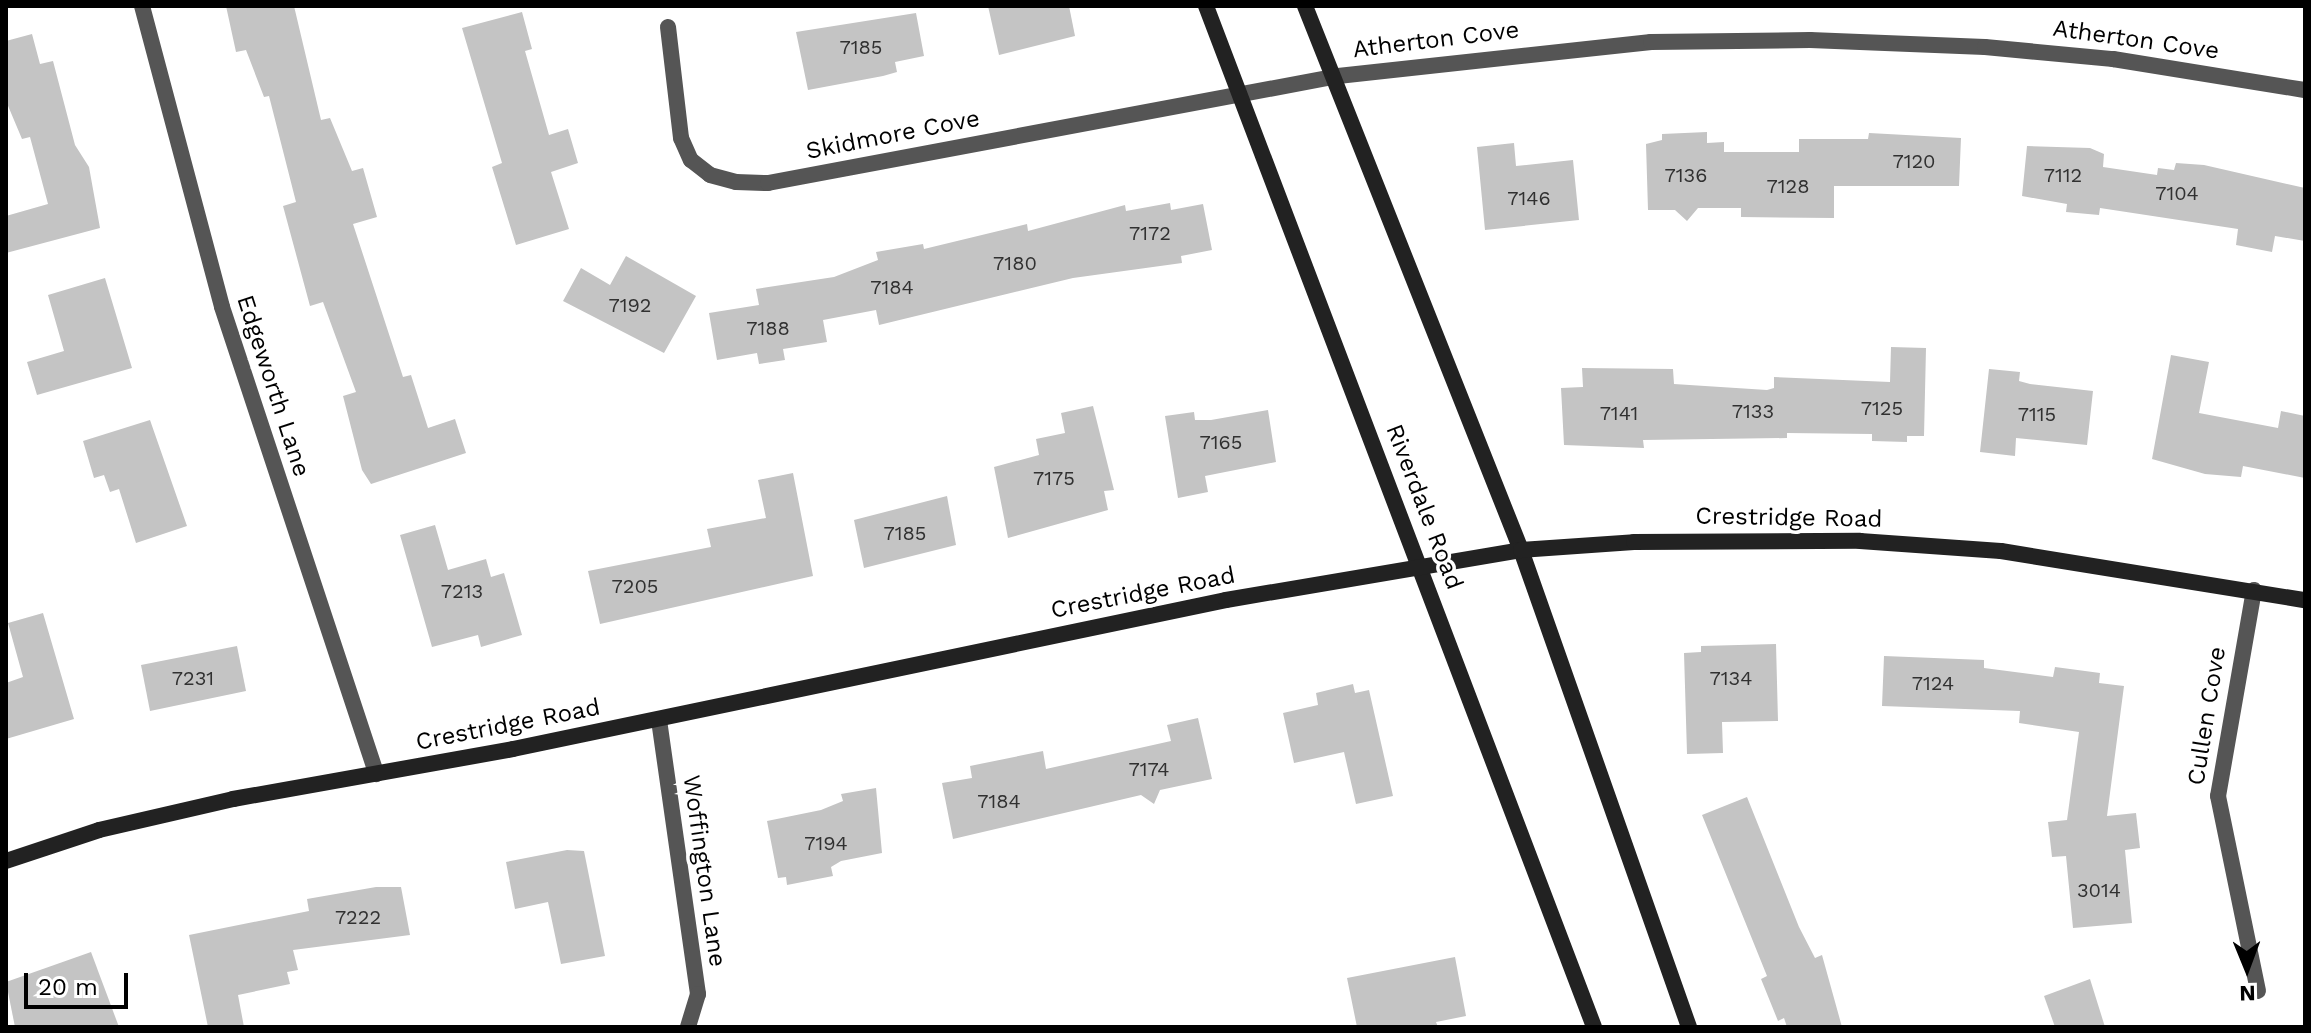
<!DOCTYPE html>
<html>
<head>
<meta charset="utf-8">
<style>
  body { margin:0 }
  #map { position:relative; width:2311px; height:1033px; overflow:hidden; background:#fff; font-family:"Work Sans",sans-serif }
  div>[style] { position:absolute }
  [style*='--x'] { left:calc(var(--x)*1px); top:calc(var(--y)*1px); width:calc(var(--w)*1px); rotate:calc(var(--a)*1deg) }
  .building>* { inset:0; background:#c4c4c4 }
  .street>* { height:16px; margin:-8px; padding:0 8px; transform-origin:8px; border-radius:8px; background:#555 }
  .secondary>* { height:16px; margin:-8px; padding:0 8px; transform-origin:8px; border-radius:8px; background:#222 }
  span { translate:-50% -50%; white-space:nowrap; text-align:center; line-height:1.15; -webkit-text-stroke:7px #fff; paint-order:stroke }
  .number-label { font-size:20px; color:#313131 }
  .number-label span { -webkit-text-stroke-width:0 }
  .street-label { font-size:24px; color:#000 }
  .frame { position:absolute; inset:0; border:8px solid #000; pointer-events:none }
  .north { position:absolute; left:2207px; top:929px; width:80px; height:80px; -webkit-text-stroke:6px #fff; paint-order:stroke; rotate:179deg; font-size:22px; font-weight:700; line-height:32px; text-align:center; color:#000 }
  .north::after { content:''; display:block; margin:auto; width:28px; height:36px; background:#000; clip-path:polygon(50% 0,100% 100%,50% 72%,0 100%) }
  .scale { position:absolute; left:24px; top:973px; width:104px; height:36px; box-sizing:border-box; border:4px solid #000; border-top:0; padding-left:10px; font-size:24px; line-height:28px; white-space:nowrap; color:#000; -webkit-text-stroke:6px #fff; paint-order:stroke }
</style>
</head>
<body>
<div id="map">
  <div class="building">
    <i style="clip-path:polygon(226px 6px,294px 6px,321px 120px,330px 118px,352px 171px,363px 168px,377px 217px,353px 224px,403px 377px,411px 375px,428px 428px,455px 419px,466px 453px,371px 484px,362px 470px,343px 396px,356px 392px,323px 302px,310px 306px,283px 206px,296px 202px,269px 96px,264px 97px,246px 50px,236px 52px)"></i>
    <i style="clip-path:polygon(988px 6px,1069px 6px,1075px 36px,999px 55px)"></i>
    <i style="clip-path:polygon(522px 12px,532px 49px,525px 51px,549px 135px,568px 129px,578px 163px,551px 172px,569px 229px,516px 245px,492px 167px,502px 163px,462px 28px)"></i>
    <i style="clip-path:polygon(916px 13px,924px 56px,895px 62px,897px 72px,883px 76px,808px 90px,796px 32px)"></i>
    <i style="clip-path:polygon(32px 34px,40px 64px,53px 61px,75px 145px,89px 167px,100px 228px,6px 253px,6px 216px,48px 204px,30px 137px,22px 139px,6px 101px,6px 41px)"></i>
    <i style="clip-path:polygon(1707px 132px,1707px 143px,1724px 142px,1724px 152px,1799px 152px,1799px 139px,1868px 139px,1869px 133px,1961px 138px,1959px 186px,1834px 186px,1834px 218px,1741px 217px,1741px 208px,1698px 208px,1687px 221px,1675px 210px,1648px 210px,1646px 144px,1662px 140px,1662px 134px)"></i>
    <i style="clip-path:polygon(1514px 143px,1516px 166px,1573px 160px,1579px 220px,1485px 230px,1477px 147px)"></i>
    <i style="clip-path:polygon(2027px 146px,2090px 148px,2104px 154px,2103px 167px,2157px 175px,2158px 168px,2174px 170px,2176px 163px,2204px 165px,2305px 188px,2305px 241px,2275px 236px,2272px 252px,2236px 245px,2238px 229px,2100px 208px,2099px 215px,2066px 212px,2067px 204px,2022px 196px)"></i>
    <i style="clip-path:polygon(1170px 203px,1171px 210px,1203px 204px,1212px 250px,1181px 256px,1182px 263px,1073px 278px,879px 325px,876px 310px,823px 320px,827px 342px,783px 349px,785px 360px,759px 364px,757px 353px,717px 360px,709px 313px,759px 305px,756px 289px,834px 277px,878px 260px,876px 252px,923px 244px,924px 249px,1027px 224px,1028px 231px,1125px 205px,1126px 211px)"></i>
    <i style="clip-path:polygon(626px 256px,696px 296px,664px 353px,563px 301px,581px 268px,610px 285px)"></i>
    <i style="clip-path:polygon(105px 278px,132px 368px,37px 395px,27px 362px,64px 351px,48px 295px)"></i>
    <i style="clip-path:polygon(1891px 347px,1926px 348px,1924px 436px,1907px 436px,1907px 442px,1872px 441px,1872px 434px,1787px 433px,1787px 438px,1643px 440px,1644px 448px,1564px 445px,1561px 388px,1583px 387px,1582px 368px,1673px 369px,1674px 384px,1767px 390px,1774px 388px,1774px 377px,1890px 382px)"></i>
    <i style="clip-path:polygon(2171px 355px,2209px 362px,2199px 413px,2278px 428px,2281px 411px,2305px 416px,2305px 478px,2243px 466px,2241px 477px,2205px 474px,2152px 459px)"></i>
    <i style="clip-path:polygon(1989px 369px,2020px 372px,2019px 381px,2030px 384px,2093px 391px,2087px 445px,2016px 438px,2015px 456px,1980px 452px)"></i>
    <i style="clip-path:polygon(1093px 406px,1114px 490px,1104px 491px,1108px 510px,1008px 538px,994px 467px,1039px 455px,1036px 439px,1065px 433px,1061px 413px)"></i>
    <i style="clip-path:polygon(1268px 410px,1276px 462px,1205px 476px,1208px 492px,1178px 498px,1165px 416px,1194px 412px,1195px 420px,1211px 420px)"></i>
    <i style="clip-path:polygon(150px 420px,187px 526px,136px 543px,119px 489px,110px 492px,104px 475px,94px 478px,83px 441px)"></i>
    <i style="clip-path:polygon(793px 473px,813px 576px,600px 624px,588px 571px,711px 547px,707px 529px,766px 518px,758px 480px)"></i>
    <i style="clip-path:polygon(947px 496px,956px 545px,864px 568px,854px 520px)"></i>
    <i style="clip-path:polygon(435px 525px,448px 570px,486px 559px,491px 577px,504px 573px,522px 635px,481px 647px,478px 635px,432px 647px,400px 535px)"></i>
    <i style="clip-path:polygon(43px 613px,74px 719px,6px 739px,6px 683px,23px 677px,8px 623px)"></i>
    <i style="clip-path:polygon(1776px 644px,1778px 721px,1722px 722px,1723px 753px,1687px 754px,1684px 653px,1701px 652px,1701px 646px)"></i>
    <i style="clip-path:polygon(237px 646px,246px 691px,150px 711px,141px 665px)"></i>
    <i style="clip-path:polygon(1884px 656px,1984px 660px,1984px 668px,2053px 677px,2055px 667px,2100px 673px,2099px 683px,2124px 686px,2107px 816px,2136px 813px,2140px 848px,2125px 850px,2132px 923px,2073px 928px,2066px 856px,2052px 857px,2048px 822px,2067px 820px,2079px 732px,2019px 723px,2020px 711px,1882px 706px)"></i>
    <i style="clip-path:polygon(1353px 684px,1355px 693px,1369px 690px,1393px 796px,1356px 804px,1344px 752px,1294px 763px,1283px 713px,1318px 705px,1316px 693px)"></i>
    <i style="clip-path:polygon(1198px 718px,1212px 779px,1160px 790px,1154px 804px,1141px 795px,953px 839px,942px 783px,972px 778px,970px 766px,1043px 751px,1046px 769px,1171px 741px,1167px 725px)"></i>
    <i style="clip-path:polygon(876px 788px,882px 853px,841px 861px,831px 867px,833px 876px,787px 885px,786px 877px,778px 878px,767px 821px,821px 810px,843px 801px,841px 794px)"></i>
    <i style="clip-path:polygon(1747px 797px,1799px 927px,1815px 958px,1822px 955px,1842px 1027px,1787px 1027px,1784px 1018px,1778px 1021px,1761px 979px,1767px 976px,1702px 815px)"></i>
    <i style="clip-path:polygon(567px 850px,584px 851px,605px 956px,561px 964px,548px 902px,515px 909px,506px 862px)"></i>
    <i style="clip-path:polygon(376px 887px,401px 887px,410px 935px,293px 950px,298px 970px,287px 972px,290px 984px,238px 995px,244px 1027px,208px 1027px,189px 935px,309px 911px,307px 899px)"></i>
    <i style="clip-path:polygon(91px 952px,119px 1027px,15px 1027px,6px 982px)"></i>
    <i style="clip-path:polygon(1455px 957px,1466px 1016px,1436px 1022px,1438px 1027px,1357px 1027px,1347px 978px)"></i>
    <i style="clip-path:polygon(2090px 979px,2105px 1027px,2055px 1027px,2044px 996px)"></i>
  </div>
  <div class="street">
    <i style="--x:142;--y:6;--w:311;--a:75.1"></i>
    <i style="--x:222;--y:307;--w:492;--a:71.7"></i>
    <i style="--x:668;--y:27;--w:112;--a:83.3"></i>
    <i style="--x:681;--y:138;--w:24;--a:66"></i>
    <i style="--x:691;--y:160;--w:24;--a:38"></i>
    <i style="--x:710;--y:175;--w:27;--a:15"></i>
    <i style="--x:736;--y:182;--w:32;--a:2"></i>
    <i style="--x:768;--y:183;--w:580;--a:-10.63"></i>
    <i style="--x:1338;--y:76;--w:315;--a:-6.2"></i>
    <i style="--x:1651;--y:42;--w:159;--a:-0.7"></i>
    <i style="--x:1810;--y:40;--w:175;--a:2.3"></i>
    <i style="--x:1985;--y:47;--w:129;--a:5.4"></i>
    <i style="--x:2113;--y:59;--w:194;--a:9.2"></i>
    <i style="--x:2254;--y:590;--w:209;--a:99.9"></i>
    <i style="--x:2218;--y:796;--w:199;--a:78.4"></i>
    <i style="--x:659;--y:720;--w:277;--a:81.9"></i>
    <i style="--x:698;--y:994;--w:34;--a:107"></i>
  </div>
  <div class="secondary">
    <i style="--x:1206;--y:6;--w:1092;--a:69.19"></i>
    <i style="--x:1305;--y:6;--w:585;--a:68.34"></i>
    <i style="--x:1521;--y:550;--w:506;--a:70.6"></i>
    <i style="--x:6;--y:861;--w:98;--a:-18.4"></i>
    <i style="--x:99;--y:830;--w:138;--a:-13"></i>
    <i style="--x:233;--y:799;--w:284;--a:-10.1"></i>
    <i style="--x:513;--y:749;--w:728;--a:-11.8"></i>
    <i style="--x:1226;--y:600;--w:299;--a:-9.6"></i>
    <i style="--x:1521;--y:550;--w:113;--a:-4"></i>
    <i style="--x:1634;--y:542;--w:226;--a:-0.3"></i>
    <i style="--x:1860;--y:541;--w:141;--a:4.1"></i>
    <i style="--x:2001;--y:551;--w:308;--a:9.2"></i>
  </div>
  <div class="number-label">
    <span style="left:861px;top:47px">7185</span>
    <span style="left:1914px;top:161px">7120</span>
    <span style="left:1686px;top:175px">7136</span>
    <span style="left:2063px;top:175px">7112</span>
    <span style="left:1788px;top:186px">7128</span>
    <span style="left:2177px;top:193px">7104</span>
    <span style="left:1529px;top:198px">7146</span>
    <span style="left:1150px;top:233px">7172</span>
    <span style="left:1015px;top:263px">7180</span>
    <span style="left:892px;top:287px">7184</span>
    <span style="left:630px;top:305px">7192</span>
    <span style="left:768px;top:328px">7188</span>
    <span style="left:1882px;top:408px">7125</span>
    <span style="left:1753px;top:411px">7133</span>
    <span style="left:1619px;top:413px">7141</span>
    <span style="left:2037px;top:414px">7115</span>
    <span style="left:1221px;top:442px">7165</span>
    <span style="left:1054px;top:478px">7175</span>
    <span style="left:905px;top:533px">7185</span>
    <span style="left:635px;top:586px">7205</span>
    <span style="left:462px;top:591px">7213</span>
    <span style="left:193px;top:678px">7231</span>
    <span style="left:1731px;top:678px">7134</span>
    <span style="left:1933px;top:683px">7124</span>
    <span style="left:1149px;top:769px">7174</span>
    <span style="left:999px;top:801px">7184</span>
    <span style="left:826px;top:843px">7194</span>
    <span style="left:2099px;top:890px">3014</span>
    <span style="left:358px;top:917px">7222</span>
  </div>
  <div class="street-label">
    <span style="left:1436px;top:40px;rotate:-7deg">Atherton Cove</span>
    <span style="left:2136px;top:40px;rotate:8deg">Atherton Cove</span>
    <span style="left:893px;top:135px;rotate:-11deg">Skidmore Cove</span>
    <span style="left:273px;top:386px;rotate:72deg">Edgeworth Lane</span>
    <span style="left:1424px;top:507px;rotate:69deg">Riverdale Road</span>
    <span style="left:1789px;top:518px;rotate:1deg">Crestridge Road</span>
    <span style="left:1143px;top:593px;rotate:-11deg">Crestridge Road</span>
    <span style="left:2207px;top:716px;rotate:-81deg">Cullen Cove</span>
    <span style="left:508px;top:725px;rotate:-11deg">Crestridge Road</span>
    <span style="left:704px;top:871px;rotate:82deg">Woffington Lane</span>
  </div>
  <div class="frame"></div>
  <div class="north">N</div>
  <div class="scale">20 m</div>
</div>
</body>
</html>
